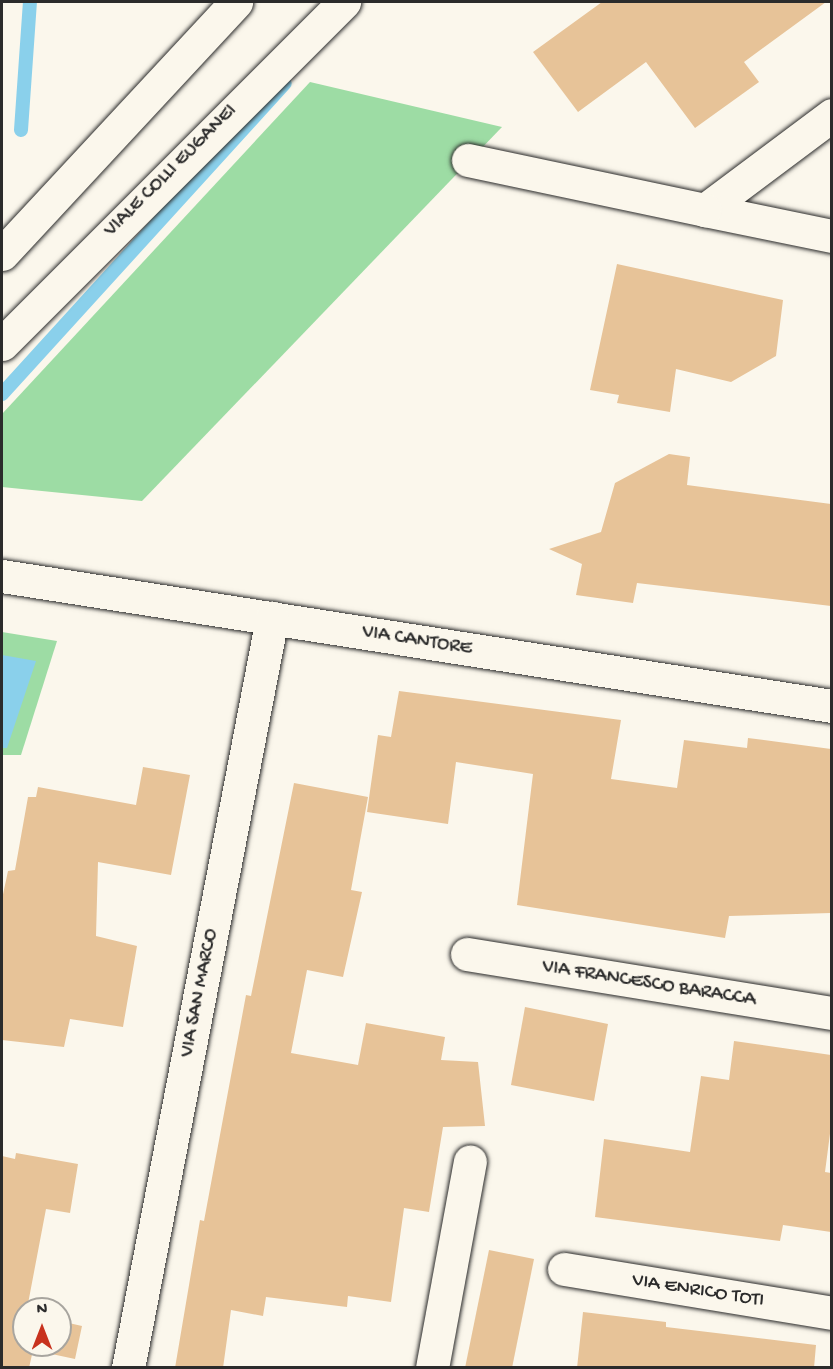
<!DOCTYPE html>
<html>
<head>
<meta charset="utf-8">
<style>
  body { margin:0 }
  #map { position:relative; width:833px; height:1369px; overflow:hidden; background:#fbf7ec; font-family:"Gochi Hand",sans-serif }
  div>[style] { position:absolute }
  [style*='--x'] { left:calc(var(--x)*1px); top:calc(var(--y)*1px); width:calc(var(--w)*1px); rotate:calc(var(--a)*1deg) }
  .green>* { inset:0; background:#9ddca4 }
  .water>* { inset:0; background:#8ad0eb }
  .stream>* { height:14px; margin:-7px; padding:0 7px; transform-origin:7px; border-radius:7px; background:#8ad0eb }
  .building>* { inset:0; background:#e7c398 }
  .roads { filter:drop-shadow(0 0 2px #2b2b2b) drop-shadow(0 0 2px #2b2b2b) }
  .street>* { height:33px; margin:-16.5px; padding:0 16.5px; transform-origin:16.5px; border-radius:16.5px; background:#fbf7ec }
  .secondary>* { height:33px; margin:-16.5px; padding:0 16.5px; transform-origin:16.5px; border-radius:16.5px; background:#fbf7ec }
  span { translate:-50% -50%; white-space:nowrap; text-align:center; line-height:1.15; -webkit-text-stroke:4.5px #fbf7ec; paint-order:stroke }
  .street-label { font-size:20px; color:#2b2b2b }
  .frame { position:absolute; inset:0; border:3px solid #2b2b2b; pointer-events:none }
  .north { position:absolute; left:12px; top:1297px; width:60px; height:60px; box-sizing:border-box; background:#fbf7ec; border:2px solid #a8a59f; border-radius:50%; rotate:0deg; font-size:16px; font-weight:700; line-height:24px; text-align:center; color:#2b2b2b }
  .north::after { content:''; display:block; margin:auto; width:21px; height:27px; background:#c8321e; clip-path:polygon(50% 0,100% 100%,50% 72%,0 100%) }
</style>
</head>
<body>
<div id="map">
  <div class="green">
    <i style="clip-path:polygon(310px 82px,502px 127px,142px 501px,2px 487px,2px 414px)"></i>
    <i style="clip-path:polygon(2px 632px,57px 641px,21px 755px,2px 755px)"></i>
  </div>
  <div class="water">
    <i style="clip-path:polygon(2px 655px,36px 661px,7px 748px,2px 748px)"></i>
  </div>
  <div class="stream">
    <i style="--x:21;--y:130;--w:128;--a:-86"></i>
    <i style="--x:2;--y:394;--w:420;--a:-47.7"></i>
  </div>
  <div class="building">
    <i style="clip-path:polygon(602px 2px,826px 2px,744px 62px,759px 82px,695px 128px,646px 62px,578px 112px,533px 52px)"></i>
    <i style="clip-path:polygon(617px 264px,783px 300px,776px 356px,731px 382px,676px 369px,670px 412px,617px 403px,619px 395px,590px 390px)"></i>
    <i style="clip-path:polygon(669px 454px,690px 457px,687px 485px,831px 504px,831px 606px,637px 583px,633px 603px,576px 595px,582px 564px,549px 549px,601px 532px,615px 483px)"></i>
    <i style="clip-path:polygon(399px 691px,621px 720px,611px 779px,677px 788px,684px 740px,747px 748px,748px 738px,831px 749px,831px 913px,729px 916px,725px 938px,517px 905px,533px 774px,456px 762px,448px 824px,367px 812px,378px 735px,391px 737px)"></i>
    <i style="clip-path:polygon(143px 767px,190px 775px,171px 875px,98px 862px,96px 936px,137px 946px,123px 1027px,70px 1019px,64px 1047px,2px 1040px,2px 899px,8px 871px,15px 870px,28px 797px,36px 797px,38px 787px,136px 805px)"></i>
    <i style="clip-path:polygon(294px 783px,368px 797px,351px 890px,362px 892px,343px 977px,307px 970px,291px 1053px,358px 1065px,366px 1023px,445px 1037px,441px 1060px,478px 1062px,485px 1126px,443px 1127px,429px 1212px,404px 1208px,391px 1302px,348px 1296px,347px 1307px,266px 1297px,263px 1316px,231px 1310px,223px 1368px,175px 1368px,200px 1220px,204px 1221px,246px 995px,251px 996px)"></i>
    <i style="clip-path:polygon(525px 1007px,608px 1024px,594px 1101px,511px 1085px)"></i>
    <i style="clip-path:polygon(734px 1041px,831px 1055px,831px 1126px,825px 1172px,831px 1173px,831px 1232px,783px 1225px,780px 1241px,595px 1217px,604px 1139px,690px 1152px,701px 1076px,729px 1080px)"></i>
    <i style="clip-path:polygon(16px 1153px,78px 1164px,70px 1213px,46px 1209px,27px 1309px,24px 1309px,24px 1345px,60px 1345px,60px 1321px,82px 1326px,75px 1359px,33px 1350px,29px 1368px,2px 1368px,2px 1156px,15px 1159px)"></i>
    <i style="clip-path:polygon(489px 1250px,534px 1259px,512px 1368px,465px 1368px)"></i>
    <i style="clip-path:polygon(583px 1312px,666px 1322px,666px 1327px,816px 1345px,814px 1368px,577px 1368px)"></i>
  </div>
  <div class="roads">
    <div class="street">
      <i style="--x:832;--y:115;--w:159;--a:143.2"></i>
      <i style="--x:705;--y:210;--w:130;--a:11.6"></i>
      <i style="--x:468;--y:160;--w:242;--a:11.9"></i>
      <i style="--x:2;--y:576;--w:840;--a:8.9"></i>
      <i style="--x:467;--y:954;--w:370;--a:9.2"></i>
      <i style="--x:564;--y:1269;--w:272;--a:9.3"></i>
      <i style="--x:128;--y:1368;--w:764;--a:-79.13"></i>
      <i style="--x:432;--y:1368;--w:210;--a:-79.6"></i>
    </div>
    <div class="secondary">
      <i style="--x:2;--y:254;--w:344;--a:-47.1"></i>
      <i style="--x:2;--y:344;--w:484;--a:-45"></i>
    </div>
  </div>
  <div class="street-label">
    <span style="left:171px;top:171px;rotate:-45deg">VIALE COLLI EUGANEI</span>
    <span style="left:417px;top:641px;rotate:9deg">VIA CANTORE</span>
    <span style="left:649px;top:984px;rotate:9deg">VIA FRANCESCO BARACCA</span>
    <span style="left:200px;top:993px;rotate:-79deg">VIA SAN MARCO</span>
    <span style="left:698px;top:1291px;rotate:9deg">VIA ENRICO TOTI</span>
  </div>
  <div class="frame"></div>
  <div class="north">N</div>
</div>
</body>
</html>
